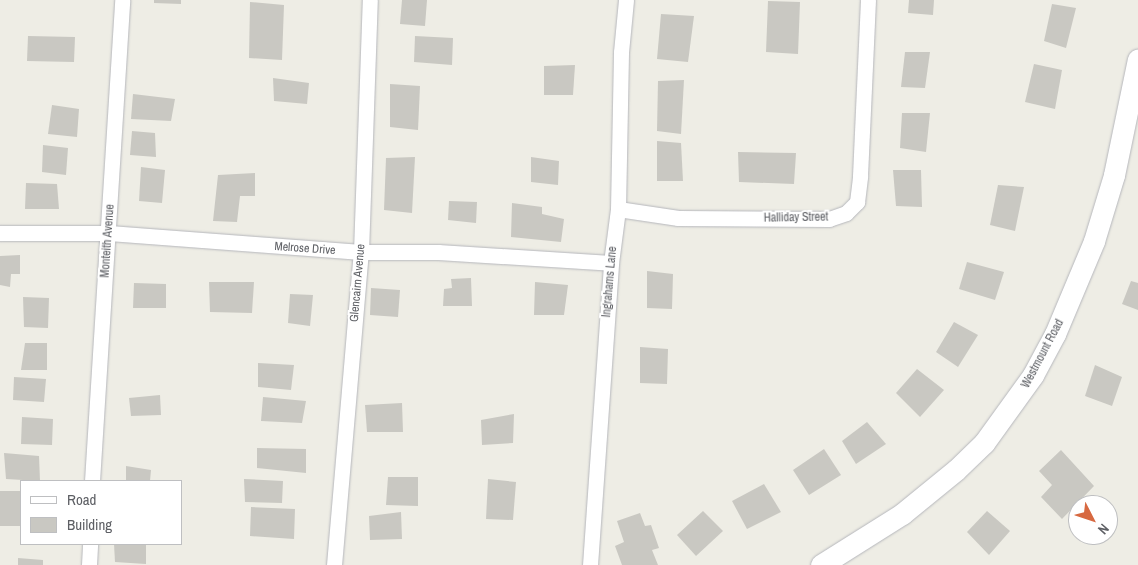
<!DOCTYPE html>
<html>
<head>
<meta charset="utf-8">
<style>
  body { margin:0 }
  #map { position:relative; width:1138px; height:565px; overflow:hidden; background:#eeede5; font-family:"Archivo Narrow",sans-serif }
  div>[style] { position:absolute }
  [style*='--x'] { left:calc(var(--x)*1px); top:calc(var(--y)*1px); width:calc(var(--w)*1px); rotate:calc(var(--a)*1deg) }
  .building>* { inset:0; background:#c9c8c2 }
  .roads { filter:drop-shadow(0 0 1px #b5b6bb) drop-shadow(0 0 1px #b5b6bb) }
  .minor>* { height:15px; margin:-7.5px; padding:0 7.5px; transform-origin:7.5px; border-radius:7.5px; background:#fff }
  .secondary>* { height:21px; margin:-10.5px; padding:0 10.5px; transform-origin:10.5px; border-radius:10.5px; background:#fff }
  span { translate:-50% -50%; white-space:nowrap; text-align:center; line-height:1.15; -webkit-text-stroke:4px #fff; paint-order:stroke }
  .street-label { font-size:12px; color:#5d5f64 }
  .legend { position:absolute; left:20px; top:480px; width:162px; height:65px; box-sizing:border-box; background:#fff; border:1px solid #bebfc1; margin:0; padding:6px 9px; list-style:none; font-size:15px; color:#5d5f64 }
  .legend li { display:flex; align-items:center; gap:10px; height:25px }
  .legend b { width:25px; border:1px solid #bebfc1 }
  .north { position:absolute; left:1068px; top:495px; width:50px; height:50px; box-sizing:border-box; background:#fff; border:1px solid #bebfc1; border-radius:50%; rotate:131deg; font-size:14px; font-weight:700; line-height:20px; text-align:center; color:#5d5f64 }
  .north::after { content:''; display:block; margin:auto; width:18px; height:22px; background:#d76941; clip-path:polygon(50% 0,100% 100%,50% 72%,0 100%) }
</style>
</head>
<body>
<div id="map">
  <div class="building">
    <i style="clip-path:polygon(154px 0,181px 0,181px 4px,154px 3px)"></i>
    <i style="clip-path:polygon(402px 0,427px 0,425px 26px,400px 24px)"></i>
    <i style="clip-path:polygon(909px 0,934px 0,933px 15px,908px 13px)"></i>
    <i style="clip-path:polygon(768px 1px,800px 2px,798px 54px,766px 52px)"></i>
    <i style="clip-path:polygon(250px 2px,284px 5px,282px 60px,249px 58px)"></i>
    <i style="clip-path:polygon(1052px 4px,1076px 8px,1066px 48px,1044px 41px)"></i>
    <i style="clip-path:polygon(661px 14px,694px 16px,688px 62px,657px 59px)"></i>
    <i style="clip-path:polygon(28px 36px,75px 37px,74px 62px,27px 61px)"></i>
    <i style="clip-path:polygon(415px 36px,453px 38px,452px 65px,414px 62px)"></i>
    <i style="clip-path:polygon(905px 52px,930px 52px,925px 88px,901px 87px)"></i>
    <i style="clip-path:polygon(1034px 64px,1062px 70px,1055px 109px,1025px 102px)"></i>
    <i style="clip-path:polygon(575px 65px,573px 95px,544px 95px,544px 66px)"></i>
    <i style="clip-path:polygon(273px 78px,309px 83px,307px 104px,274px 101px)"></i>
    <i style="clip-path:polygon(684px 80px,681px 134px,657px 131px,658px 81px)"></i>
    <i style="clip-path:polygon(390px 84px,420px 86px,418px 130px,390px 127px)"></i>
    <i style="clip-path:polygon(133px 94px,175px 99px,171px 121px,131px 119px)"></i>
    <i style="clip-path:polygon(52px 105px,79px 109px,77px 137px,48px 134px)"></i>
    <i style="clip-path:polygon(902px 113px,930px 113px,926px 152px,900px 148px)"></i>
    <i style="clip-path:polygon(132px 131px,155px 133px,156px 157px,130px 155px)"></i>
    <i style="clip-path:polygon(657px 141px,681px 143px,683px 181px,657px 181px)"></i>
    <i style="clip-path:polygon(43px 145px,68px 148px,66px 175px,42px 172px)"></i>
    <i style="clip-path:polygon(738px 152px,796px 153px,794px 184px,739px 182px)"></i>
    <i style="clip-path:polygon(415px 157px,412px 213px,384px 210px,386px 158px)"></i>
    <i style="clip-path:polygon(531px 157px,559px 161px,558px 185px,531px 182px)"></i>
    <i style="clip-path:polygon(141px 167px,165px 170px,162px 203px,139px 201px)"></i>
    <i style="clip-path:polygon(893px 170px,921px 170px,922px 207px,896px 206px)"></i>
    <i style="clip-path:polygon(255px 173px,255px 196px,240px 196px,237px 222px,213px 221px,218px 175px)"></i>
    <i style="clip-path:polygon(26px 183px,57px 184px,59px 209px,25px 209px)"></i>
    <i style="clip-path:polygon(998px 185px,1024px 187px,1015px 231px,990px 225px)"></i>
    <i style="clip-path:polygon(449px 201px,477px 202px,476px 223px,448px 220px)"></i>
    <i style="clip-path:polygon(512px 203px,542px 207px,542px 214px,564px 219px,561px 242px,511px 237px)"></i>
    <i style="clip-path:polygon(20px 255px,20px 274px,11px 274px,10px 287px,0 285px,0 256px)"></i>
    <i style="clip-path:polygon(967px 262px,1004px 272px,995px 300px,959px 289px)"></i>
    <i style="clip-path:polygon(647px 271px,673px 274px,672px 309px,647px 308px)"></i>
    <i style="clip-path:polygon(471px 278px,472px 306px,443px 306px,444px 289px,452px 288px,451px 279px)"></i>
    <i style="clip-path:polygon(1131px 281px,1138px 283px,1138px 310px,1122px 304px)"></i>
    <i style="clip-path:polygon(209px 282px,254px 282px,252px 313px,210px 312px)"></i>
    <i style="clip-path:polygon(535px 282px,568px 285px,564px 315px,534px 315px)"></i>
    <i style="clip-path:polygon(134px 283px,166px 284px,166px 308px,133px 308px)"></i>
    <i style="clip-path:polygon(371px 288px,400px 290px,398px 317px,370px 315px)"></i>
    <i style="clip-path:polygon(290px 294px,313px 295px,310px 326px,288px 323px)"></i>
    <i style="clip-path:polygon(23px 297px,49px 298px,48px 328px,24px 327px)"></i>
    <i style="clip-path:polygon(954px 322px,978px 335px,958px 367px,936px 352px)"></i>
    <i style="clip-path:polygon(25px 343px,47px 343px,47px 370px,21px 370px)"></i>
    <i style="clip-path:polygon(640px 347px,668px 349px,667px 384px,640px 383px)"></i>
    <i style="clip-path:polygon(258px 363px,294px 365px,291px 390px,258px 387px)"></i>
    <i style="clip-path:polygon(1095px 365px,1122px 377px,1112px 406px,1085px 396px)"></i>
    <i style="clip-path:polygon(917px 369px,944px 390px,920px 417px,896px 393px)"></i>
    <i style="clip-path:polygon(14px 377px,46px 379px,44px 402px,13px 400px)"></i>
    <i style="clip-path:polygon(160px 395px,161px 415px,131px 416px,129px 398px)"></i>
    <i style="clip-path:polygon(263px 397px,306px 401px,302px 423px,261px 421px)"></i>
    <i style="clip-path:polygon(402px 403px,403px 432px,367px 432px,365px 405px)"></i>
    <i style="clip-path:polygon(514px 414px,513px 443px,482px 445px,481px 420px)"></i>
    <i style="clip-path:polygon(22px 417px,53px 419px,52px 445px,21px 444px)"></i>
    <i style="clip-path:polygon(867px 422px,886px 444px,856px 464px,842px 441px)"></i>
    <i style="clip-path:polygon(257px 448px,306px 449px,306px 473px,257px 468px)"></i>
    <i style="clip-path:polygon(824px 449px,841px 475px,809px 495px,793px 470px)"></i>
    <i style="clip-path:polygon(1061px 450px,1094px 486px,1062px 519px,1041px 497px,1052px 485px,1039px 471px)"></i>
    <i style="clip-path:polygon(4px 453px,39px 456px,40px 481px,6px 479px)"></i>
    <i style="clip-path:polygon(126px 466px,151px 470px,150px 481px,126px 481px)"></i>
    <i style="clip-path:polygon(388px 477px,418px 477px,418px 506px,386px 505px)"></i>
    <i style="clip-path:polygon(244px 479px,283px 481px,282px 503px,245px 502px)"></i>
    <i style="clip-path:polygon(488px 479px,516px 482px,513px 520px,486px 519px)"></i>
    <i style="clip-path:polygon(764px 484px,781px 512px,747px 529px,732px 501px)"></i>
    <i style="clip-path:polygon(0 491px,21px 491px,21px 526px,0 526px)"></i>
    <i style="clip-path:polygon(251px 507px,295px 509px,294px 539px,250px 536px)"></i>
    <i style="clip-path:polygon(703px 511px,723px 531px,696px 556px,677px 535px)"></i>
    <i style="clip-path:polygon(987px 511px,1010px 531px,989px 555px,967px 532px)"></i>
    <i style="clip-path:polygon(401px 512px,402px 539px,370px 540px,369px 516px)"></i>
    <i style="clip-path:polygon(640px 513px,645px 526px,651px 525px,659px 548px,652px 550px,658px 565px,622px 565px,615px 546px,624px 542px,617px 521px)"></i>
    <i style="clip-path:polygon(114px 544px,146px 544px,146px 564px,115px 562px)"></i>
    <i style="clip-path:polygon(18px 558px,43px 560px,43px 565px,18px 565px)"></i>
  </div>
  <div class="roads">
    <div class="minor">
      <i style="--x:618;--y:209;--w:61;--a:8.5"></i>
      <i style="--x:678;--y:218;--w:151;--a:0.4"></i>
      <i style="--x:829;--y:219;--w:18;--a:-19"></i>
      <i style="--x:846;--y:213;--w:16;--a:-45"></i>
      <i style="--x:857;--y:202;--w:26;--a:-83"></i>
      <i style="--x:860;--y:176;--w:176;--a:-87.4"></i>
      <i style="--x:0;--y:233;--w:109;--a:0"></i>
      <i style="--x:109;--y:233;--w:253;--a:4.3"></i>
      <i style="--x:361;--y:252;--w:77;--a:0"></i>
      <i style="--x:438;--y:252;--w:173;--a:3.6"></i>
      <i style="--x:92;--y:481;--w:482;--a:-86.4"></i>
      <i style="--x:89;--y:565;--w:21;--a:-87"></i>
      <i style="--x:334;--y:565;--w:314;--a:-85.1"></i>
      <i style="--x:361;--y:252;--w:252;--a:-88"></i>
      <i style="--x:590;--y:565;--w:303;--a:-86"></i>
      <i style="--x:611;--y:263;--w:54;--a:-82.6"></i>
      <i style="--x:618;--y:209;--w:157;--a:-88.9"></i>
      <i style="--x:621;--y:52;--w:52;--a:-84.5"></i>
    </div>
    <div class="secondary">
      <i style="--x:821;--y:565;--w:96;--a:-32.2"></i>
      <i style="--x:902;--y:514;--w:70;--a:-39.2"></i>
      <i style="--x:956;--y:470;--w:39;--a:-44"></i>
      <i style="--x:984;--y:443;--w:84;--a:-54.2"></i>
      <i style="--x:1033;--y:375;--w:47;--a:-61.8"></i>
      <i style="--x:1055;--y:334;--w:101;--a:-67.2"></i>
      <i style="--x:1094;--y:241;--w:69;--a:-73.1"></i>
      <i style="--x:1114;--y:175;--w:118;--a:-78.3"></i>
    </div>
  </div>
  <div class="street-label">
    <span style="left:796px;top:218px;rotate:-1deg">Halliday Street</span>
    <span style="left:108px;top:241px;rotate:-86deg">Monteith Avenue</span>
    <span style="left:305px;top:249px;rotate:4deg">Melrose Drive</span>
    <span style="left:610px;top:282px;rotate:-85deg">Ingrahams Lane</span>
    <span style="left:358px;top:283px;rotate:-85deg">Glencairn Avenue</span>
    <span style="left:1043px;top:354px;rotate:-62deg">Westmount Road</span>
  </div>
  <ul class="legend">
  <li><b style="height:6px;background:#fff"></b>Road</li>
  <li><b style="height:14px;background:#c9c8c2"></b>Building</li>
  </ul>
  <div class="north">N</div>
</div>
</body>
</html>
